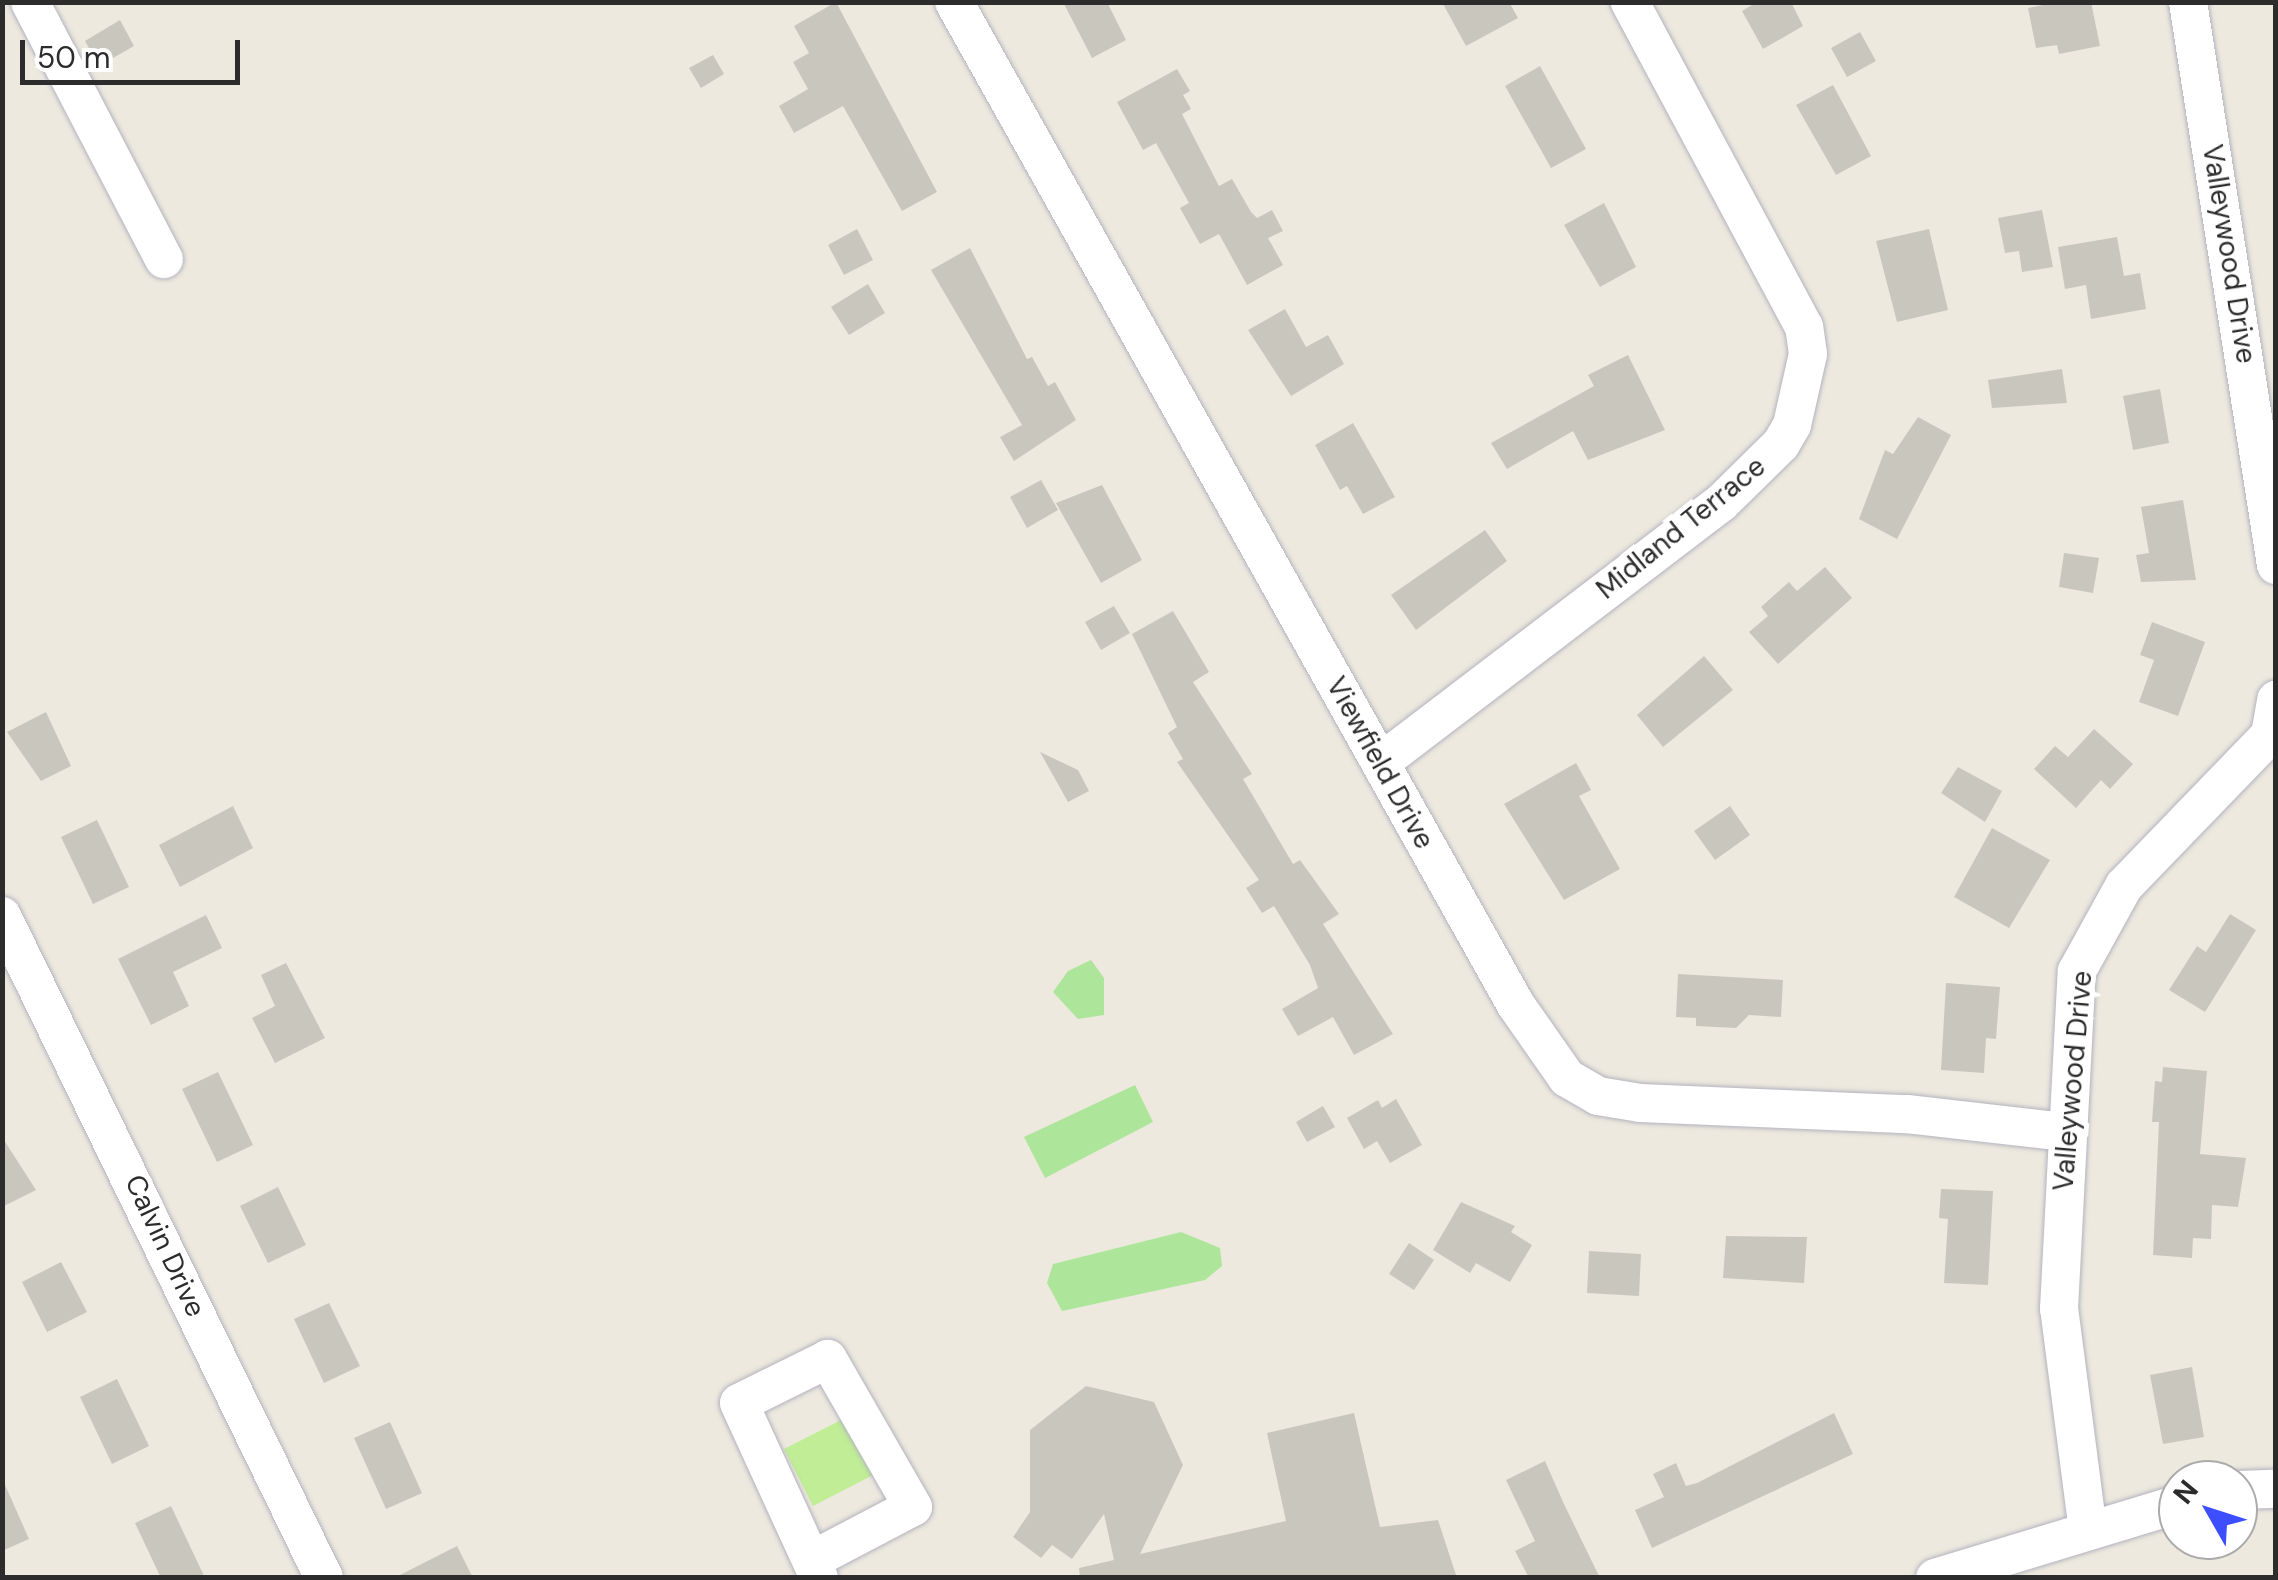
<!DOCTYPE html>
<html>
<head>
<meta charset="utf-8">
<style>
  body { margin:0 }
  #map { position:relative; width:2278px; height:1580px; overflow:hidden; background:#eee9de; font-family:"DM Sans",sans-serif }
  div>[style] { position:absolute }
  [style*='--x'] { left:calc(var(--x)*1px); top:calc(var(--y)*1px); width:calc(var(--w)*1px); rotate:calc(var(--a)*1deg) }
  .green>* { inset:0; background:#ade59a }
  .pitch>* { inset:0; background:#c0ed96 }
  .building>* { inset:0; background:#c9c7bd }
  .roads { filter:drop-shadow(0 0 2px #b2b3c0) drop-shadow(0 0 2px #b2b3c0) }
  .minor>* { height:38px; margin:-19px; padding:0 19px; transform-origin:19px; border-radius:19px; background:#fff }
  span { translate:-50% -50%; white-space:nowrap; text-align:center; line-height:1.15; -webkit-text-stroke:10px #fff; paint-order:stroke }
  .street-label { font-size:28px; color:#2c2c2c }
  .frame { position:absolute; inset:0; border:5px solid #2c2c2c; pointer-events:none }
  .north { position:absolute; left:2158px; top:1460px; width:100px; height:100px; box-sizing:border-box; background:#fff; border:2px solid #ababab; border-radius:50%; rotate:309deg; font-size:28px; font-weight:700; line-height:40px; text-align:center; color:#2c2c2c }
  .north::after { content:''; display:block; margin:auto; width:35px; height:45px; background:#3c4efe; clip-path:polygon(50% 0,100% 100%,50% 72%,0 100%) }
  .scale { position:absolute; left:20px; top:40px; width:220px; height:45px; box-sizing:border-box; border:5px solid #2c2c2c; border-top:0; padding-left:12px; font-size:30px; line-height:35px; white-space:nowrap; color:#2c2c2c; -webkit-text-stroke:8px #fff; paint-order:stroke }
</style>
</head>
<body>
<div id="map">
  <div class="green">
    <i style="clip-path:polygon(1091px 960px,1104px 978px,1104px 1015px,1078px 1019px,1053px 992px,1068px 971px)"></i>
    <i style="clip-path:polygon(1135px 1085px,1153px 1122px,1045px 1178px,1024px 1137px)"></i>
    <i style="clip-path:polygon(1181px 1232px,1220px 1248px,1222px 1266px,1205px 1280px,1062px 1311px,1047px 1283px,1053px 1264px)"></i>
  </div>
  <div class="pitch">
    <i style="clip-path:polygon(853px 1414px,881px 1471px,813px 1506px,784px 1449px)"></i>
  </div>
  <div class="building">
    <i style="clip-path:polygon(836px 2px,937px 192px,902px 211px,843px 106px,794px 133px,779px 106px,808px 89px,793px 62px,809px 53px,794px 26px)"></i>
    <i style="clip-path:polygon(1063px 2px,1107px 2px,1126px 40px,1092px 58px)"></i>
    <i style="clip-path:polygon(1442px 2px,1509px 2px,1518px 18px,1466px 46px)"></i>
    <i style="clip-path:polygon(1757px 2px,1791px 2px,1803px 26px,1763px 49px,1742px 11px)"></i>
    <i style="clip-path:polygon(2057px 2px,2091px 2px,2100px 46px,2059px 54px,2057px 45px,2036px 48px,2028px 8px)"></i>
    <i style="clip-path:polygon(120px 20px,134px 46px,99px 66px,85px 41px)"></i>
    <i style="clip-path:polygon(1860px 32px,1876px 61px,1847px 77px,1831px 48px)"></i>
    <i style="clip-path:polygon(713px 55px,724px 74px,701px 88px,689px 68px)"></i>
    <i style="clip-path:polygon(1540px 66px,1586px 149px,1551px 168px,1505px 86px)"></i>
    <i style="clip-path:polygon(1177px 69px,1190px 91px,1183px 95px,1191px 109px,1182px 114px,1219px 186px,1232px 179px,1251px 212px,1257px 218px,1272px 210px,1283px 231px,1268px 238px,1283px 265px,1247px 285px,1219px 234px,1200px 244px,1180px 208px,1189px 203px,1156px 143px,1143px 150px,1117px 102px)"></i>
    <i style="clip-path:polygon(1833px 85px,1871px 156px,1836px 175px,1796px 105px)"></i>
    <i style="clip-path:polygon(1604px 203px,1636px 267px,1600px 287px,1564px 225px)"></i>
    <i style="clip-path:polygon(2042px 210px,2053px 267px,2022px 272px,2019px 251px,2005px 253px,1998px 218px)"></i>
    <i style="clip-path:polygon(857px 229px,873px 260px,844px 275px,828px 245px)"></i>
    <i style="clip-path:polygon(1929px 229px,1948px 310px,1897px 322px,1876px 241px)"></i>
    <i style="clip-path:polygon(2117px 237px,2124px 276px,2140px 273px,2146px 309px,2091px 319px,2086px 285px,2065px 289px,2058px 247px)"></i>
    <i style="clip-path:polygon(970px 248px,1027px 359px,1032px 357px,1048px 386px,1055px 382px,1076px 420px,1014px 461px,1000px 437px,1022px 425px,931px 270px)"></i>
    <i style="clip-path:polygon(868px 284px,885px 313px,849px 335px,831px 307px)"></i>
    <i style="clip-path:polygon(1285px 309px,1306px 347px,1328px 335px,1344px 364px,1291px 396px,1248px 330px)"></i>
    <i style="clip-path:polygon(1628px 355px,1665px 430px,1588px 460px,1573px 431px,1507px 469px,1491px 443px,1594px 386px,1588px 375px)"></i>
    <i style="clip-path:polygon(2062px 369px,2067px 403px,1992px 408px,1988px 380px)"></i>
    <i style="clip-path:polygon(2160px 389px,2169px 443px,2133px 450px,2123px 396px)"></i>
    <i style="clip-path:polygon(1918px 417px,1951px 435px,1897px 539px,1859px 519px,1885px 450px,1893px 454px)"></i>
    <i style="clip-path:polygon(1353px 423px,1395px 497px,1363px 514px,1347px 486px,1340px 490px,1315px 445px)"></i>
    <i style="clip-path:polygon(1041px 480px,1058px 510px,1027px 528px,1010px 497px)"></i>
    <i style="clip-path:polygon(1102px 485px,1142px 560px,1101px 583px,1056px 503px)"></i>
    <i style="clip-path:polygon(2183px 500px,2196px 580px,2141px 582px,2136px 555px,2149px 553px,2141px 507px)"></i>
    <i style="clip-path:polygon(1485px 530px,1507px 561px,1416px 630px,1391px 595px)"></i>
    <i style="clip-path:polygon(2064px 553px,2099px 558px,2093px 593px,2059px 587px)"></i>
    <i style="clip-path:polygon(1825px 567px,1852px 598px,1778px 664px,1749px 632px,1768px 616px,1761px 607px,1789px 582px,1797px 591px)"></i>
    <i style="clip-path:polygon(1114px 606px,1130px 633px,1101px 650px,1085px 622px)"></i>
    <i style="clip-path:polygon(1173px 611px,1209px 672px,1193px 682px,1252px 774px,1243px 779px,1293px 864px,1300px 860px,1339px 914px,1323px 924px,1393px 1034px,1354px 1055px,1333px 1017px,1298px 1036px,1282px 1009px,1318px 988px,1310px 965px,1274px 906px,1262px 913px,1246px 888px,1259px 880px,1177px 762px,1183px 759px,1168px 733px,1177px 727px,1132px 634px)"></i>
    <i style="clip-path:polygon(2152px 622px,2205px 642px,2178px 716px,2139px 702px,2154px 660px,2140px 655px)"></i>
    <i style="clip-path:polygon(1704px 656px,1733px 690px,1663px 747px,1637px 715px)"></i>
    <i style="clip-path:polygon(46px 712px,71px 766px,41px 781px,7px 732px)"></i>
    <i style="clip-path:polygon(2094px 729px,2133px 764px,2110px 789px,2101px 780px,2076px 808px,2034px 769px,2055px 746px,2068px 757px)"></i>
    <i style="clip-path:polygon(1040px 752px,1078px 770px,1089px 791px,1068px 802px)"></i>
    <i style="clip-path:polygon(1576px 763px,1591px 790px,1579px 796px,1620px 869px,1564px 900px,1504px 804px)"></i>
    <i style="clip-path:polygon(1958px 767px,2002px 791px,1985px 822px,1941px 793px)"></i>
    <i style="clip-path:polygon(233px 806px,253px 848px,180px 887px,159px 845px)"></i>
    <i style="clip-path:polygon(1730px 806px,1750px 835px,1715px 860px,1694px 831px)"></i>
    <i style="clip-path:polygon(97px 820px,129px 887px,93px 904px,61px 837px)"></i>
    <i style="clip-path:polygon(1992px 828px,2050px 860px,2009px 928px,1954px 897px)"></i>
    <i style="clip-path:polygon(2230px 914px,2256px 930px,2205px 1012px,2169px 990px,2197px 946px,2206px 952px)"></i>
    <i style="clip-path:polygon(206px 915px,222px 948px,173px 972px,189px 1006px,151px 1025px,118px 959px)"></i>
    <i style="clip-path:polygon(286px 963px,325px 1038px,275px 1063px,252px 1018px,275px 1006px,261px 975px)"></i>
    <i style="clip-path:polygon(1678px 974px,1783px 980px,1781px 1017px,1749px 1015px,1736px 1028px,1696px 1026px,1696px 1018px,1676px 1017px)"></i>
    <i style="clip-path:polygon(1946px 983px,2000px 987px,1996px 1039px,1986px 1038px,1984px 1073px,1941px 1070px)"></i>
    <i style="clip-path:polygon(2163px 1067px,2207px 1071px,2200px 1154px,2246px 1158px,2238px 1207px,2212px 1205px,2211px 1239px,2193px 1238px,2192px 1258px,2153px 1255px,2159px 1122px,2152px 1122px,2155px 1081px,2162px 1082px)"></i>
    <i style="clip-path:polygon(218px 1072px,253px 1145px,217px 1162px,182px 1089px)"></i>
    <i style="clip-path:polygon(1396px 1099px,1422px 1145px,1390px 1163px,1377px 1141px,1364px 1149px,1347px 1118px,1378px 1100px,1382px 1108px)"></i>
    <i style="clip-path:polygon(1323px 1106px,1335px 1127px,1307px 1142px,1296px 1122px)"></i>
    <i style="clip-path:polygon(2px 1137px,36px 1190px,2px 1207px)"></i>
    <i style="clip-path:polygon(278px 1187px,306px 1245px,268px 1263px,240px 1206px)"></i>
    <i style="clip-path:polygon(1941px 1189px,1993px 1191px,1988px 1285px,1944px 1283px,1948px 1219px,1939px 1218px)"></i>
    <i style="clip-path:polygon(1461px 1202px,1515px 1226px,1511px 1232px,1532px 1245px,1510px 1282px,1476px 1263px,1470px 1273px,1433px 1250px)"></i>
    <i style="clip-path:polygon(1726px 1236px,1807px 1237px,1804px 1283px,1723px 1278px)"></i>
    <i style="clip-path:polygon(1409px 1243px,1434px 1260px,1414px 1290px,1389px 1274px)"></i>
    <i style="clip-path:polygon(1589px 1251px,1641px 1254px,1639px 1296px,1587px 1293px)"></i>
    <i style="clip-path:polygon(61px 1262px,87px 1312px,47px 1332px,22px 1282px)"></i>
    <i style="clip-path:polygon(329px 1303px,360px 1366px,324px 1383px,294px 1319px)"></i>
    <i style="clip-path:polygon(2192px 1367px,2204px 1437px,2163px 1444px,2150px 1375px)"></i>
    <i style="clip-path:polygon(117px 1379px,149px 1446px,112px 1464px,80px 1397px)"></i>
    <i style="clip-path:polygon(1086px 1386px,1154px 1402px,1183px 1465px,1140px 1554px,1286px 1521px,1267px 1433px,1354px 1413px,1380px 1527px,1438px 1520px,1457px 1578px,1080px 1578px,1079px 1568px,1114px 1560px,1104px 1514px,1072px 1559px,1052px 1545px,1041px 1558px,1013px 1537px,1030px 1512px,1030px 1430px)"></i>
    <i style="clip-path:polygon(1834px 1413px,1853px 1454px,1652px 1548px,1635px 1510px,1664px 1497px,1653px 1474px,1676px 1463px,1686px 1486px,1697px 1483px)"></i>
    <i style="clip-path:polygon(390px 1422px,422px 1493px,386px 1509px,354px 1438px)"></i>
    <i style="clip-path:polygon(1545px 1461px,1564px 1504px,1600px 1578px,1529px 1578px,1515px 1551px,1535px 1541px,1506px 1480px)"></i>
    <i style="clip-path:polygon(2px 1478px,29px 1539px,2px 1551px)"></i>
    <i style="clip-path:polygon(171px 1506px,205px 1578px,161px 1578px,135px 1523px)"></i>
    <i style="clip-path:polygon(457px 1546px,473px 1578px,394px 1578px)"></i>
  </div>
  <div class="roads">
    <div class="minor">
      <i style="--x:30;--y:2;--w:290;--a:62.5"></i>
      <i style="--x:954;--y:2;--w:1150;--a:60.74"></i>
      <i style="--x:1516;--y:1005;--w:89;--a:55.1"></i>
      <i style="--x:1567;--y:1078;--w:36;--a:30"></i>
      <i style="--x:1598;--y:1096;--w:43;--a:9.5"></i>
      <i style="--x:1640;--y:1103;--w:267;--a:2.4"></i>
      <i style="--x:1907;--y:1114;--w:158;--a:6.5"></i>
      <i style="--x:2188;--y:2;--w:570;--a:81.12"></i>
      <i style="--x:1381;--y:762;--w:427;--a:-37.3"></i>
      <i style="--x:1721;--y:503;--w:84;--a:-44.5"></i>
      <i style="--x:1781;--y:444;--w:22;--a:-60"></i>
      <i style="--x:1792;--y:425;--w:73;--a:-77.3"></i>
      <i style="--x:1808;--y:354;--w:27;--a:-98"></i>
      <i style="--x:1804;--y:327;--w:369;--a:-118.2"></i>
      <i style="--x:2;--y:916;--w:736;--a:64.06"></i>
      <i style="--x:2238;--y:1490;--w:38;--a:-2"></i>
      <i style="--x:2088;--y:1531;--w:224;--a:-97.4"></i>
      <i style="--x:2059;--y:1309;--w:338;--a:-87"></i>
      <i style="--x:2077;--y:971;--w:97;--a:-61.1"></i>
      <i style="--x:2124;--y:886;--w:210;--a:-46"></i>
      <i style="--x:2270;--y:735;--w:36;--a:-80"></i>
      <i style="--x:812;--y:1560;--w:114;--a:-27.7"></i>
      <i style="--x:913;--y:1507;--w:171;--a:-119.9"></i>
      <i style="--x:828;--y:1359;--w:99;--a:153.7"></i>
      <i style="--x:739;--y:1403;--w:192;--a:65.4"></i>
      <i style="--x:1935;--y:1578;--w:254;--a:-16.9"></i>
    </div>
  </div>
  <div class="street-label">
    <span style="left:2229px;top:254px;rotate:81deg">Valleywood Drive</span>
    <span style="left:1681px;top:528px;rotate:-39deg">Midland Terrace</span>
    <span style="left:1380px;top:763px;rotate:61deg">Viewfield Drive</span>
    <span style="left:2073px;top:1081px;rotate:-85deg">Valleywood Drive</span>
    <span style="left:165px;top:1246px;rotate:65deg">Calvin Drive</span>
  </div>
  <div class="frame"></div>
  <div class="north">N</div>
  <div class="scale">50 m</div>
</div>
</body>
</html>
